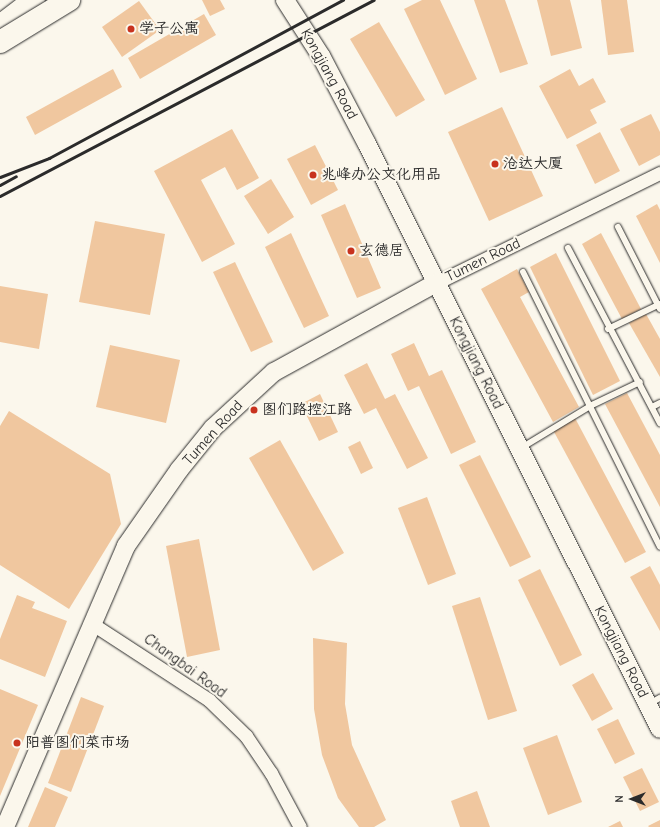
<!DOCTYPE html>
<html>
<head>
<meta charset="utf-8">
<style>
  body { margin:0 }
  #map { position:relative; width:660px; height:827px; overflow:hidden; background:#fbf7ec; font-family:"Comic Neue","LXGW WenKai TC",sans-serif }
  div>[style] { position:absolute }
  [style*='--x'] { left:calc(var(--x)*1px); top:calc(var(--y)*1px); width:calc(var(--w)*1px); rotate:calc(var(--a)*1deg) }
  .building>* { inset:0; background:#f0c79f }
  .roads { filter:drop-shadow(0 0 1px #2b2b2b) drop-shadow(0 0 1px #2b2b2b) }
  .lane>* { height:6px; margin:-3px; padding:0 3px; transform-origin:3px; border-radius:3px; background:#fbf7ec }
  .street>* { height:13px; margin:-6.5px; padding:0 6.5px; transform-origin:6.5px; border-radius:6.5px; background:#fbf7ec }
  .secondary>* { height:18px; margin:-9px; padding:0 9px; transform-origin:9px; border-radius:9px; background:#fbf7ec }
  .highway>* { height:22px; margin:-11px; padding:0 11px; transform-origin:11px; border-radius:11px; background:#fbf7ec }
  .rail>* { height:3px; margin:-1.5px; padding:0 1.5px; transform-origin:1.5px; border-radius:1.5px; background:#2b2b2b }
  .bridges { filter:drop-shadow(0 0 1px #2b2b2b) drop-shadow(0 0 1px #2b2b2b) }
  .highway-bridge>* { height:22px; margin:-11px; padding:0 11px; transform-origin:11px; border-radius:11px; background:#fbf7ec }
  .dots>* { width:11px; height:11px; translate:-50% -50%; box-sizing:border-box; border:2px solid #fbf7ec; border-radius:50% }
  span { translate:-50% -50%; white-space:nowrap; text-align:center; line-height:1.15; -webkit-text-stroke:4px #fbf7ec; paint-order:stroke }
  .poi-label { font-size:15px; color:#2b2b2b }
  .left { translate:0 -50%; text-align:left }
  .street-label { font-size:15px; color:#2b2b2b }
  .north { position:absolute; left:612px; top:779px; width:40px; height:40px; -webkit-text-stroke:3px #fbf7ec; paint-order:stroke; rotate:270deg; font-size:11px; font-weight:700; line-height:16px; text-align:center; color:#2b2b2b }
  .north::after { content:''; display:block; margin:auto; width:14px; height:18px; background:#2b2b2b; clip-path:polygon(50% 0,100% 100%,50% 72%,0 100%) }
</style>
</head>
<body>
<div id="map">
  <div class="building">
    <i style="clip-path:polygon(202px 0,220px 0,225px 9px,210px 16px)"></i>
    <i style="clip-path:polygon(422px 0,440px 0,477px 79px,445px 95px,404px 9px)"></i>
    <i style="clip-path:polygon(474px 0,505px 0,528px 64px,500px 73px)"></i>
    <i style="clip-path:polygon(537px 0,570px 0,582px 48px,551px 56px)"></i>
    <i style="clip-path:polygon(601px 0,627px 0,634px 52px,608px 55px)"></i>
    <i style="clip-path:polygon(139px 1px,160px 30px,122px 57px,102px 27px)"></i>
    <i style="clip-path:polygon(204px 14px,216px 35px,140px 79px,128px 58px)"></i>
    <i style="clip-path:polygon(379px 22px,425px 100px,396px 117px,350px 39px)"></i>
    <i style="clip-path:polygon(113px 69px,122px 87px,35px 135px,26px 117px)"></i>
    <i style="clip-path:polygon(570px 69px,579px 86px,593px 78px,606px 102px,590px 110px,597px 123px,567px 139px,539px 86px)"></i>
    <i style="clip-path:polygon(502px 107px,543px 196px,489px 221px,448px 132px)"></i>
    <i style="clip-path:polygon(651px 114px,660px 132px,660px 155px,639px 166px,620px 129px)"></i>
    <i style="clip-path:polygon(232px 129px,259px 178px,237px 190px,225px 167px,201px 180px,235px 244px,202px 262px,154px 171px)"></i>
    <i style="clip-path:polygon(600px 132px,620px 171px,595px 184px,576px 145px)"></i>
    <i style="clip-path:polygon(315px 145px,338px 190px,311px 205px,287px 159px)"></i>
    <i style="clip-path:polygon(271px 179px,294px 217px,268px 234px,244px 196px)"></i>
    <i style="clip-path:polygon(345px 204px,381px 288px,357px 298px,321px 215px)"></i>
    <i style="clip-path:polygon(657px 204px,660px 210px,660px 263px,636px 216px)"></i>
    <i style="clip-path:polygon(95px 221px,165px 234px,150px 315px,79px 302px)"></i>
    <i style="clip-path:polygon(291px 233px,329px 316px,304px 328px,265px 247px)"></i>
    <i style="clip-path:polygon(601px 233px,641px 309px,622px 319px,582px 244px)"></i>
    <i style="clip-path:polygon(556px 253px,620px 381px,593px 395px,530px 267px)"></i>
    <i style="clip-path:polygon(235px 262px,273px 342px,251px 352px,213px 272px)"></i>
    <i style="clip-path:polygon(517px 269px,529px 292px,520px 297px,579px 407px,553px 422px,481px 289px)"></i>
    <i style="clip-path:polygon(0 286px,48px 294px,39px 349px,0 342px)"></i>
    <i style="clip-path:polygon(646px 314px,660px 339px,660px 377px,629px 323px)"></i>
    <i style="clip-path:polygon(414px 343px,429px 376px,442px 370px,476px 442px,451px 454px,419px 386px,408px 391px,391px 354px)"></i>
    <i style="clip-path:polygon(110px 345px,180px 360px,166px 423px,96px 407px)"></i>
    <i style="clip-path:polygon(367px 363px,385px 399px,395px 394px,428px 458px,407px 469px,376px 408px,364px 414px,344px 375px)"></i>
    <i style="clip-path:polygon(627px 393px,660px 455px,660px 507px,605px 404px)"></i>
    <i style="clip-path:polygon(320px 394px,338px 432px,319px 441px,301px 404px)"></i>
    <i style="clip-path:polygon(9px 411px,110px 474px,121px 524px,69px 609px,0 565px,0 426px)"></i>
    <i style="clip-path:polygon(575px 418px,646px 552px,625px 563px,553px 430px)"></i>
    <i style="clip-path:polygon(280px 440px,344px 553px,313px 571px,249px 458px)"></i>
    <i style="clip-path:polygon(360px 441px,373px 468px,361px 474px,348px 447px)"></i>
    <i style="clip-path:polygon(480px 455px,531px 557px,510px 567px,459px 465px)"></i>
    <i style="clip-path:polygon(427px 497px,456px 574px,428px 585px,398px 508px)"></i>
    <i style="clip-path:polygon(199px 539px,220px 650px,187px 657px,166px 546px)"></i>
    <i style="clip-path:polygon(650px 566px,660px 585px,660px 631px,630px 577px)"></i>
    <i style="clip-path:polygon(540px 569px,582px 655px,560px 666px,518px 580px)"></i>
    <i style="clip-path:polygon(17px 595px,35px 602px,32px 608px,67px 621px,45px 677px,0 659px,0 639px)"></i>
    <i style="clip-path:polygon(480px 597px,517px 711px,488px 720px,452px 606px)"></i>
    <i style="clip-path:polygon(313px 638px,347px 643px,345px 704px,352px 745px,386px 820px,374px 827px,359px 827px,338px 798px,322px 755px,314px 709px)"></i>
    <i style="clip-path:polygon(593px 673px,613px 709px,592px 721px,572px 685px)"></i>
    <i style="clip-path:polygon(0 689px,38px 705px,0 796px)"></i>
    <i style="clip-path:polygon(81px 697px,104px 706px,71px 792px,48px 783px)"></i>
    <i style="clip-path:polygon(618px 719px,635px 754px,615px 764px,597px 729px)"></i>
    <i style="clip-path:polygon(557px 735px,582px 802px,548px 815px,523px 748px)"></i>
    <i style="clip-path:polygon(642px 768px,659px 802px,640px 811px,623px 777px)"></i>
    <i style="clip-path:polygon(45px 787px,68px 797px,55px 827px,28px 827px)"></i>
    <i style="clip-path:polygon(477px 791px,490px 827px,460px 827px,451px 801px)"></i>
    <i style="clip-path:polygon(660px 820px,660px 827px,649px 827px,648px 826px)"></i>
    <i style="clip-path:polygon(620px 821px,623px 827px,608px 827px)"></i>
  </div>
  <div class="roads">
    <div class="lane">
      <i style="--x:618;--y:227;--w:92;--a:62.9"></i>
      <i style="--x:568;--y:248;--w:198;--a:62.3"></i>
      <i style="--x:523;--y:272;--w:307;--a:63.5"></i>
      <i style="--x:608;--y:329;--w:58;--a:-25.7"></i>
      <i style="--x:652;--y:407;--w:9;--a:-27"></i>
      <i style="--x:521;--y:448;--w:83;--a:-31.2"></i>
      <i style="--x:592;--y:405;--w:53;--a:-25.6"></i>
      <i style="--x:649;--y:704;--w:13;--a:-29"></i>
    </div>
    <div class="street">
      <i style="--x:436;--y:283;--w:250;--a:-26.2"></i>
      <i style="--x:91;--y:623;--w:141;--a:33.1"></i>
      <i style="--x:209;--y:700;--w:52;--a:44.2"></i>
      <i style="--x:246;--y:736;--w:45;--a:56"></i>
      <i style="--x:271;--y:773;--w:61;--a:61.8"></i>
    </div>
    <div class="secondary">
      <i style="--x:285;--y:0;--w:67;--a:57.3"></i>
      <i style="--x:321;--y:56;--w:99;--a:62.4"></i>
      <i style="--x:367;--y:144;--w:654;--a:63.4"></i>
      <i style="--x:5;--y:827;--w:306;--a:-66.7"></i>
      <i style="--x:126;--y:546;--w:93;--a:-55.1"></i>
      <i style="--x:179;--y:470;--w:54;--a:-51"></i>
      <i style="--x:213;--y:428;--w:83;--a:-42.6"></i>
      <i style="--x:274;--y:372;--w:185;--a:-28.8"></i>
    </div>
    <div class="highway">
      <i style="--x:0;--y:26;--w:43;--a:-37.4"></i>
    </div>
  </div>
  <div class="rail">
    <i style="--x:0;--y:177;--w:53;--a:-21.2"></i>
    <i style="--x:49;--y:158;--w:334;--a:-28.3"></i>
    <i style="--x:0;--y:185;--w:18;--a:-29"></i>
    <i style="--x:0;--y:196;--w:422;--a:-27.7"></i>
  </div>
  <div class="bridges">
    <div class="highway-bridge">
      <i style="--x:0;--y:42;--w:81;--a:-31.3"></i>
    </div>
  </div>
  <div class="dots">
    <i style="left:131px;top:29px;background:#c8321e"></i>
    <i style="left:495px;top:164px;background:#c8321e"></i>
    <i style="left:313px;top:175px;background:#c8321e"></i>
    <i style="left:351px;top:251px;background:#c8321e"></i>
    <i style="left:254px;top:410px;background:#c8321e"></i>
    <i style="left:17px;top:743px;background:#c8321e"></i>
  </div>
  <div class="poi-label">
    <span class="left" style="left:139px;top:29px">学子公寓</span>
    <span class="left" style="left:503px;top:164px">沧达大厦</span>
    <span class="left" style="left:321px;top:175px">兆峰办公文化用品</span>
    <span class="left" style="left:359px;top:251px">玄德居</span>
    <span class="left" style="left:262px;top:410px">图们路控江路</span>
    <span class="left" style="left:25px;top:743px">阳普图们菜市场</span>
  </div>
  <div class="street-label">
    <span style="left:329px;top:74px;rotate:61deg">Kongjiang Road</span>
    <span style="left:483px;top:260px;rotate:-26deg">Tumen Road</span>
    <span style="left:476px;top:363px;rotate:63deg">Kongjiang Road</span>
    <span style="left:213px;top:433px;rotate:-48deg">Tumen Road</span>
    <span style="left:621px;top:652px;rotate:63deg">Kongjiang Road</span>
    <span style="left:185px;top:666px;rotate:36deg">Changbai Road</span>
  </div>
  <div class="north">N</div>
</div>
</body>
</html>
